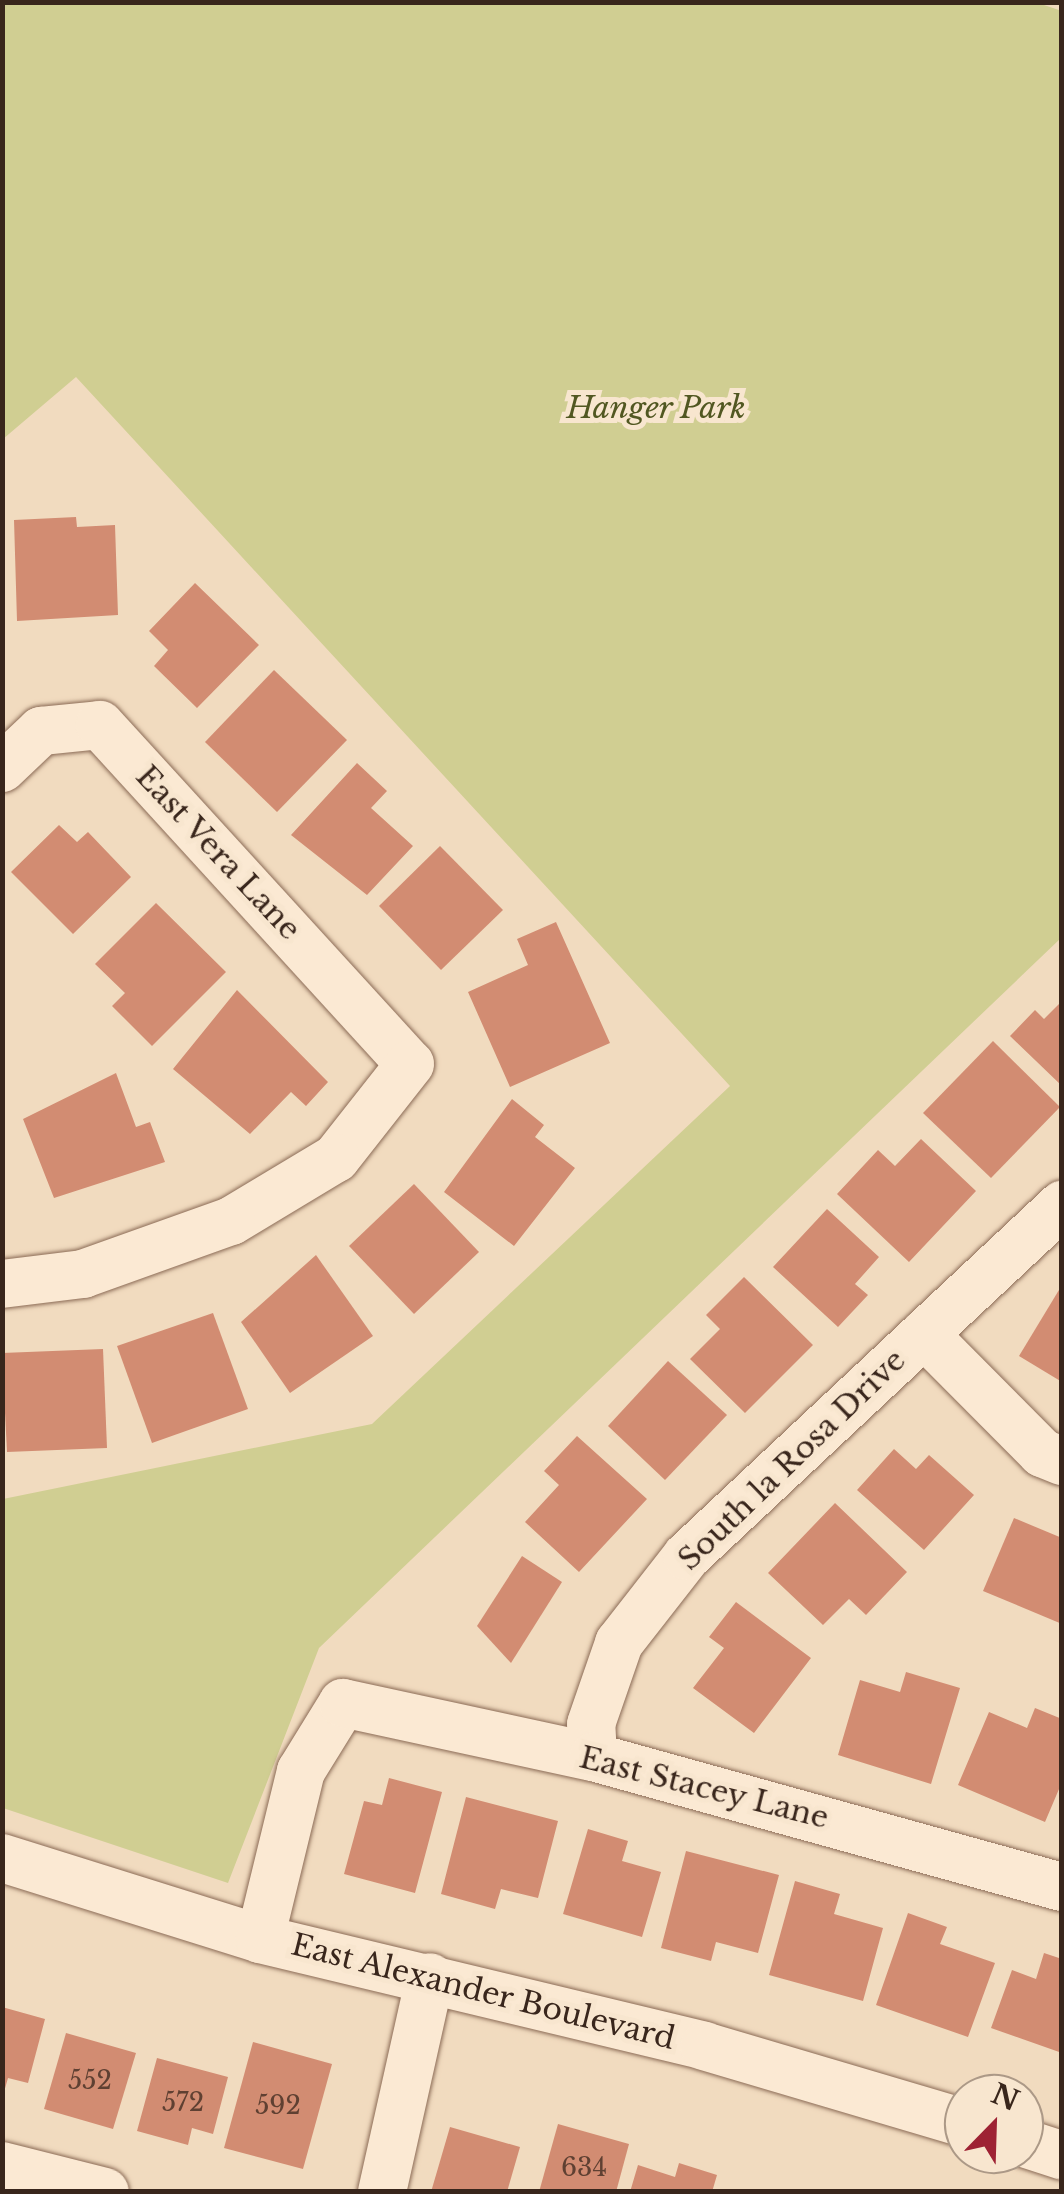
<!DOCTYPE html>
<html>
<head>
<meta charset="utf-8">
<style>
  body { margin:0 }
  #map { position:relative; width:1064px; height:2194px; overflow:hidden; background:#f1dbbf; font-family:"Libre Baskerville",serif }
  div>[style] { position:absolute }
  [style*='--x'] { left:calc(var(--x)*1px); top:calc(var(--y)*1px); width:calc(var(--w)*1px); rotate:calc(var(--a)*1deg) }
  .green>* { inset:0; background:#d0ce92 }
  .building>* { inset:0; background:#d28c72 }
  .roads { filter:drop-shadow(0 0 2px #8b6b56) drop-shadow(0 0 2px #8b6b56) }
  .minor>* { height:48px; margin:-24px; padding:0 24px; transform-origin:24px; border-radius:24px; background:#fbe9d3 }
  span { translate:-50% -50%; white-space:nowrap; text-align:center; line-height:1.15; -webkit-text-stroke:10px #f8e6cf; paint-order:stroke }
  .number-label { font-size:25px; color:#5f4032 }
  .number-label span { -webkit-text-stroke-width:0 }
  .park-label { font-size:30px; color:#515721; font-style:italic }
  .street-label { font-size:30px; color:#39261c }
  .frame { position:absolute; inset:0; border:5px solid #39261c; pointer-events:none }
  .north { position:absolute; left:944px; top:2074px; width:100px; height:100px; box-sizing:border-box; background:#f8e6cf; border:2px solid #ac9987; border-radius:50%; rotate:23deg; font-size:28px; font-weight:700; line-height:40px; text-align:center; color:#39261c }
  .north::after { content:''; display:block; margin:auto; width:35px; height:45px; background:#9e2234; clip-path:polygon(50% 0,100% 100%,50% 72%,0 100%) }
</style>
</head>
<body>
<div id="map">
  <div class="green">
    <i style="clip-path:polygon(1035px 2px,1062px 11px,1061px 938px,319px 1648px,228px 1883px,3px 1808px,3px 1499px,372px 1424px,730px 1086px,76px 377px,3px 439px,3px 3px)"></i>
  </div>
  <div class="building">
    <i style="clip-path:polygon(76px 517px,77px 527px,115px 525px,118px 615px,17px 621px,14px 520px)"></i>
    <i style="clip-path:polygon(195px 583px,259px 645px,197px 708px,154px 666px,168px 650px,149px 631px)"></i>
    <i style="clip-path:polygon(274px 670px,347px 740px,277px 812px,205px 742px)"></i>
    <i style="clip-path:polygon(357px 763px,387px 791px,371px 808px,413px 846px,367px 895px,291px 835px)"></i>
    <i style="clip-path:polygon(59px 825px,77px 842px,88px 832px,131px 877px,73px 934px,11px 872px)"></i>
    <i style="clip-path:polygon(440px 846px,503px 910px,441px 970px,379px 906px)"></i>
    <i style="clip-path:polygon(156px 903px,226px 972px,152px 1046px,112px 1006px,125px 993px,95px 964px)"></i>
    <i style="clip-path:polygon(556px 922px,610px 1043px,510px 1087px,468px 992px,528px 965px,517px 939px)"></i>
    <i style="clip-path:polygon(237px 990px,328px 1082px,306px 1106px,291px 1092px,250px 1134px,173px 1069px)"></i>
    <i style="clip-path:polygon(1062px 1001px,1062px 1086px,1010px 1036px,1035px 1010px,1044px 1019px)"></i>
    <i style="clip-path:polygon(993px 1041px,1060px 1107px,991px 1178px,923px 1113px)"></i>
    <i style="clip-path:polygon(116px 1073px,136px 1127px,150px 1122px,165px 1162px,54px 1198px,23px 1119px)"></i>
    <i style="clip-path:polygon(512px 1099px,544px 1125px,535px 1137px,575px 1168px,514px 1246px,444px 1192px)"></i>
    <i style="clip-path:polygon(921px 1139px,976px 1191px,909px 1262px,837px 1194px,878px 1150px,895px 1166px)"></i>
    <i style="clip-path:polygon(414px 1184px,479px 1252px,414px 1314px,349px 1246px)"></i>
    <i style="clip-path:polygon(827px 1209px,879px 1257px,855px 1284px,868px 1295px,838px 1327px,773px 1267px)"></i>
    <i style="clip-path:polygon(316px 1255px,373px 1336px,290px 1393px,241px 1322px)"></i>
    <i style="clip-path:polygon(744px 1277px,813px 1345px,745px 1413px,690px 1359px,720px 1329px,706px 1315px)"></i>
    <i style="clip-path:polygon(1062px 1285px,1062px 1382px,1019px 1356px)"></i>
    <i style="clip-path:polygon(213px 1313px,248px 1409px,152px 1443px,117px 1346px)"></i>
    <i style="clip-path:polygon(103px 1349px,107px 1448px,7px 1452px,2px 1353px)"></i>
    <i style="clip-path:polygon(668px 1361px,727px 1415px,665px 1480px,608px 1426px)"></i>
    <i style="clip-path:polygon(577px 1436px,647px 1499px,579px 1572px,525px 1522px,559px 1485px,544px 1471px)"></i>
    <i style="clip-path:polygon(894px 1449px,916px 1469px,929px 1455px,974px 1495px,924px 1550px,857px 1490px)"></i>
    <i style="clip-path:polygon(835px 1503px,907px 1572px,866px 1615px,849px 1599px,823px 1625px,768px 1573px)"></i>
    <i style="clip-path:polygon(1014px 1518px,1062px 1538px,1062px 1624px,983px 1591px)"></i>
    <i style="clip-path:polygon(522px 1556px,562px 1582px,511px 1663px,477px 1626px)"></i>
    <i style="clip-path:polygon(736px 1602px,811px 1658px,754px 1733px,693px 1688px,724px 1648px,709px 1637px)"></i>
    <i style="clip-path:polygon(906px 1672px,960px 1688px,931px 1784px,838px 1755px,860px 1680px,900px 1692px)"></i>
    <i style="clip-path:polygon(1035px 1708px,1062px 1719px,1062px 1782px,1045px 1822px,958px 1785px,989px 1712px,1027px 1728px)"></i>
    <i style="clip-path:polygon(389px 1778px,442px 1792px,415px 1893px,344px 1874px,364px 1801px,382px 1805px)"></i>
    <i style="clip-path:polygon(466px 1797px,558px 1821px,538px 1898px,501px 1889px,495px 1909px,441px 1894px)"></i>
    <i style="clip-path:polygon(588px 1829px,628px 1841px,622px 1861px,661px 1872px,642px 1937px,563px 1914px)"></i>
    <i style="clip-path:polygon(686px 1851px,779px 1875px,758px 1953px,716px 1942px,711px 1961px,661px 1948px)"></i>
    <i style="clip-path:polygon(795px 1881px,840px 1894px,834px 1914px,883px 1928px,863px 2001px,769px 1975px)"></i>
    <i style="clip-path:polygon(908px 1913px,947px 1927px,940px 1944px,995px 1963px,968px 2037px,876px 2005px)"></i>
    <i style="clip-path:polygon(1044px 1953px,1062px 1959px,1062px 2053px,991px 2028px,1012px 1970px,1036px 1979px)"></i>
    <i style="clip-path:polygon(2px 2007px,45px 2019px,28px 2083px,8px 2078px,4px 2092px)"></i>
    <i style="clip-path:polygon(66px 2033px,136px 2053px,113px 2129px,44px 2109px)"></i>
    <i style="clip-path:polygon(253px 2042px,332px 2064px,303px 2169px,224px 2148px)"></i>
    <i style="clip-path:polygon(157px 2058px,228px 2077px,213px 2134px,192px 2128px,188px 2145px,137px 2131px)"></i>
    <i style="clip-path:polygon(558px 2124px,629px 2144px,616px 2192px,539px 2192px)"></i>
    <i style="clip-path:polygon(450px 2127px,520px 2147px,507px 2192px,431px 2192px)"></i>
    <i style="clip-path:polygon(679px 2163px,717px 2175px,712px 2192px,630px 2192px,638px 2165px,675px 2177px)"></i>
  </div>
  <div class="roads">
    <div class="minor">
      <i style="--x:2;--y:768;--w:54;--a:-43.5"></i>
      <i style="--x:41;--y:731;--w:59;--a:-5.8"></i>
      <i style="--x:100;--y:725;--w:459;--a:47.6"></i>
      <i style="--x:410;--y:1064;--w:120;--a:128.2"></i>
      <i style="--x:336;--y:1158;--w:122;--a:149"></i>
      <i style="--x:231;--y:1221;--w:157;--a:160.3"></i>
      <i style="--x:83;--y:1274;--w:82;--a:173"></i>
      <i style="--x:924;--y:1334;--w:168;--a:45.2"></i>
      <i style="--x:1042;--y:1453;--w:22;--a:22"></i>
      <i style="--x:593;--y:1757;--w:33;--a:-93"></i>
      <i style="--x:591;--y:1724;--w:86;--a:-70.9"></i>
      <i style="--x:619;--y:1643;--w:110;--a:-52"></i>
      <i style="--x:687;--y:1556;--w:514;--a:-43.11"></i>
      <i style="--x:2;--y:1858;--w:270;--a:17.4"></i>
      <i style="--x:260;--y:1939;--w:457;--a:13.5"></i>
      <i style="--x:704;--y:2046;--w:271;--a:16.5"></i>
      <i style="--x:260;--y:1939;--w:173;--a:-76.3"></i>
      <i style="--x:301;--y:1771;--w:80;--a:-58.3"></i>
      <i style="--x:343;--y:1703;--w:256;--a:12.2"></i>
      <i style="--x:593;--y:1757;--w:487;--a:15.5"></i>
      <i style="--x:1024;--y:2143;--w:40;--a:18"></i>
      <i style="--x:2;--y:2166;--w:106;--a:14.2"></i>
      <i style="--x:382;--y:2192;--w:220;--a:-77.4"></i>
    </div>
  </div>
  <div class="number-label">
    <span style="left:90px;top:2081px">552</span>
    <span style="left:183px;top:2103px">572</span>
    <span style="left:278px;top:2106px">592</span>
    <span style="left:584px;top:2168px">634</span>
  </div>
  <div class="park-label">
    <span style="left:656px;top:408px">Hanger Park</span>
  </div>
  <div class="street-label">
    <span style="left:218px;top:853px;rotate:47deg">East Vera Lane</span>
    <span style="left:792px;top:1460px;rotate:-44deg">South la Rosa Drive</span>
    <span style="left:704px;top:1788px;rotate:14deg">East Stacey Lane</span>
    <span style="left:483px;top:1992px;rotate:14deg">East Alexander Boulevard</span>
  </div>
  <div class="frame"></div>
  <div class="north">N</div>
</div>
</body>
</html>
